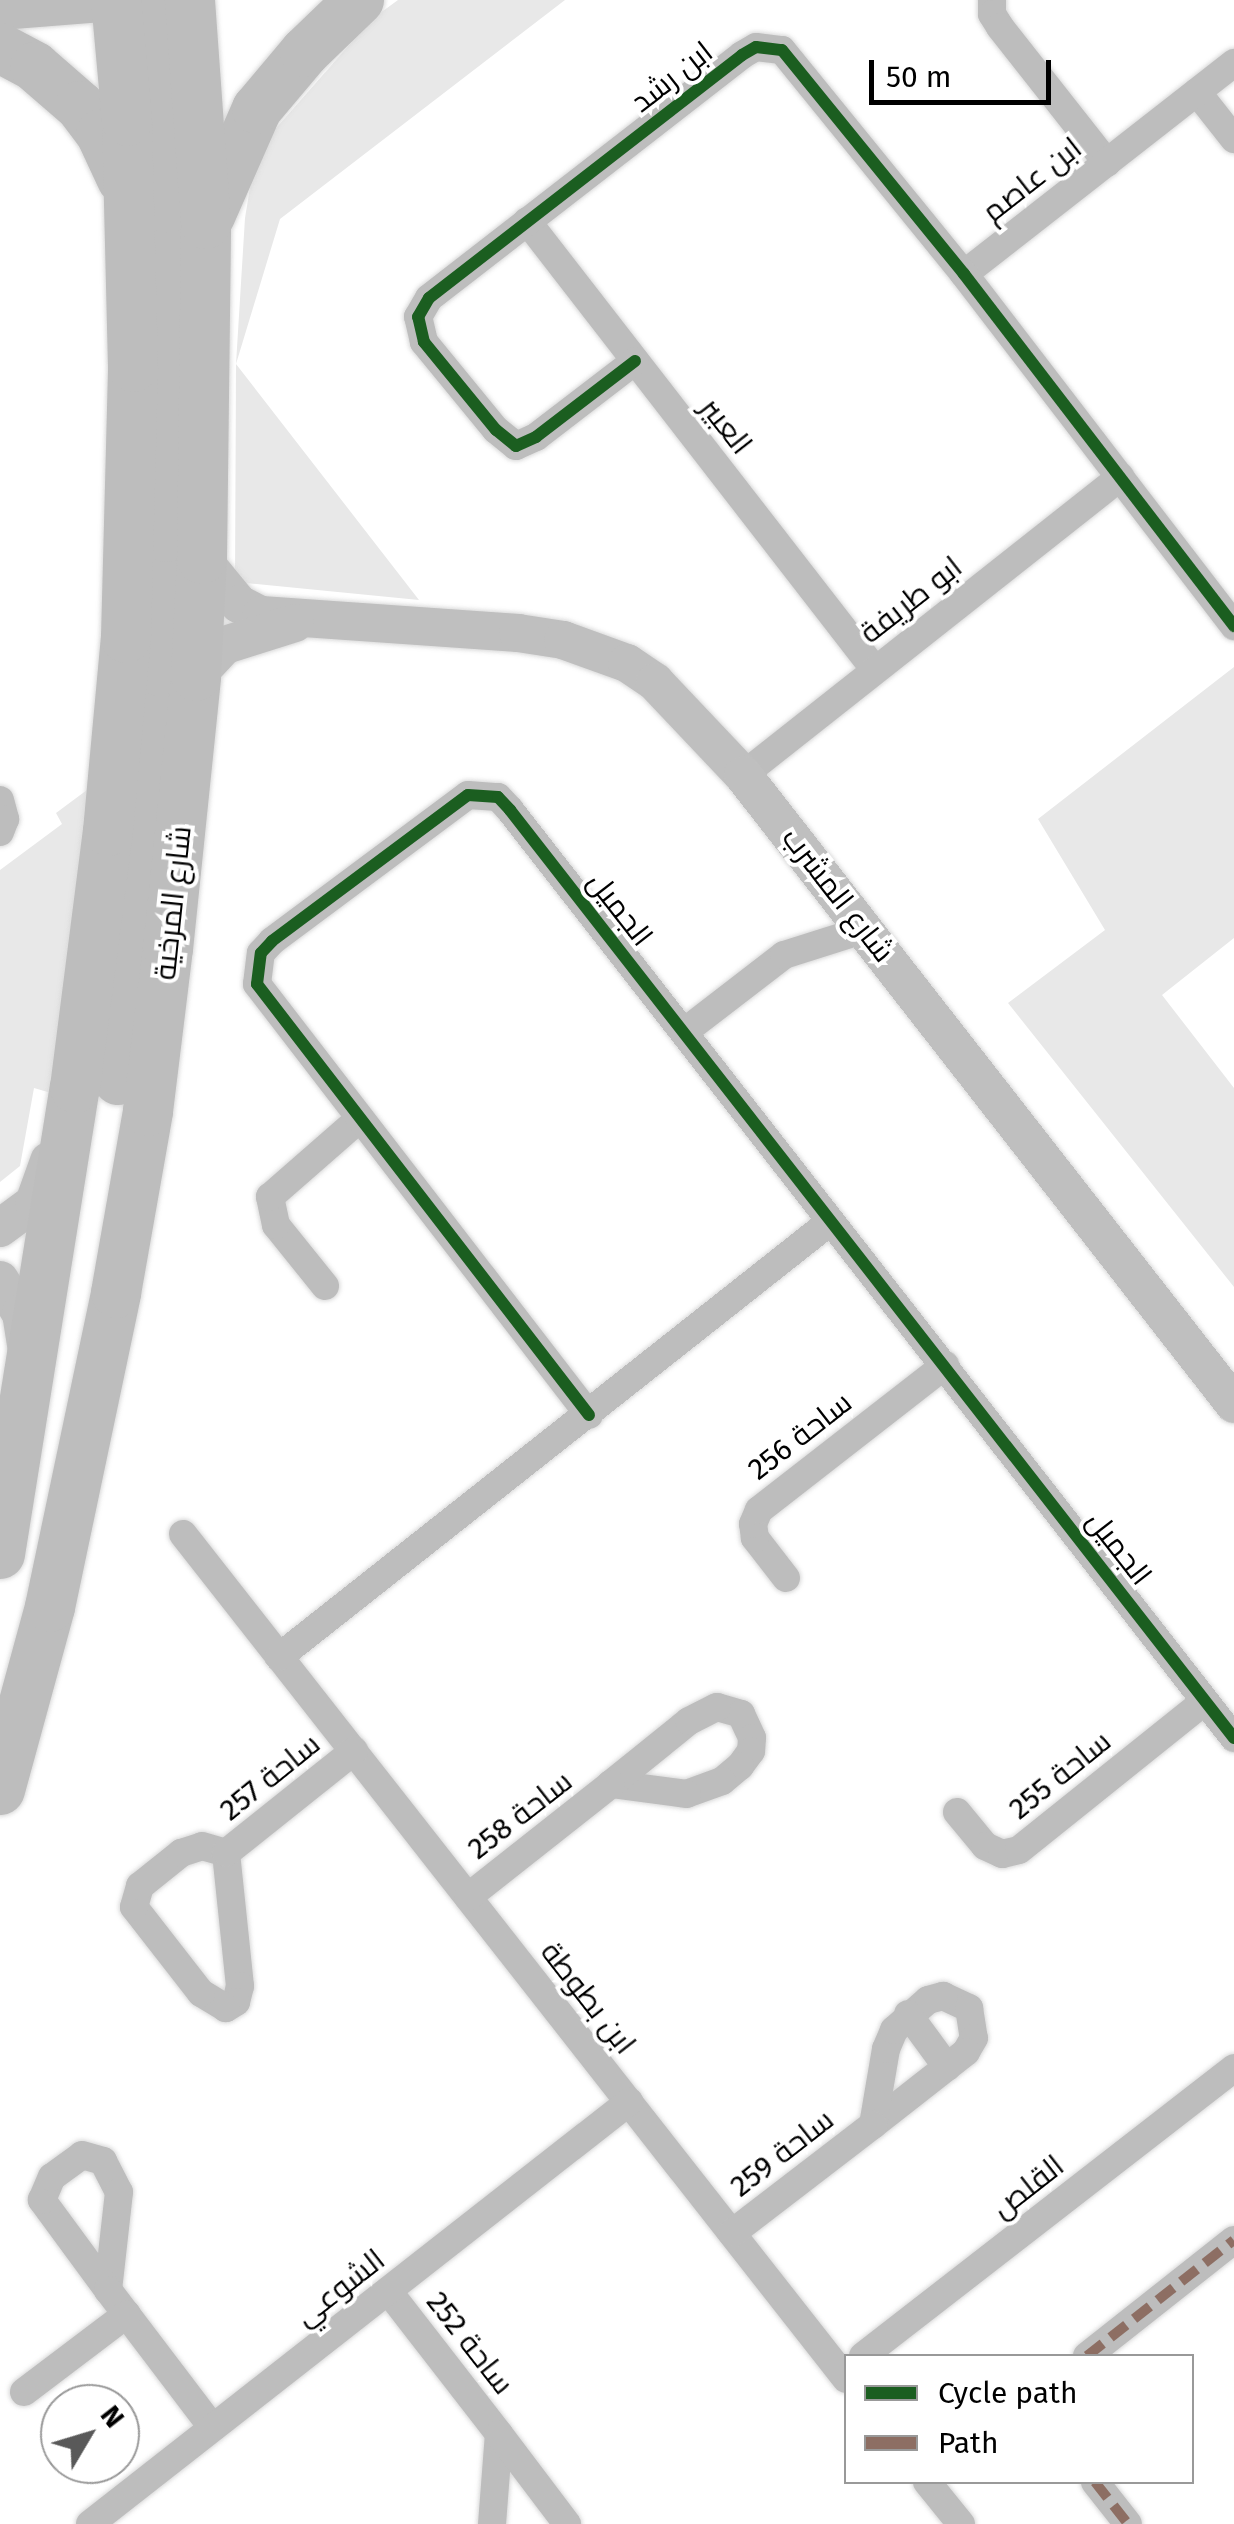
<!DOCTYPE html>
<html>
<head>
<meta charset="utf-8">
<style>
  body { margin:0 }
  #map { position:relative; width:1234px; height:2524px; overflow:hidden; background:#fff; font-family:"Fira Sans",Cairo,sans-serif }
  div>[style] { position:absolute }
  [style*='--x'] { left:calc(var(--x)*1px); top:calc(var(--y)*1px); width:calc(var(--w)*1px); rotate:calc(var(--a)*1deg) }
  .green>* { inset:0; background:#e8e8e8 }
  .roads { filter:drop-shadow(0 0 2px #dbdbdb) drop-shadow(0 0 2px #dbdbdb) }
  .street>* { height:28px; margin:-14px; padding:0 14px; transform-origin:14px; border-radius:14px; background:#bdbdbd }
  .secondary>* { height:38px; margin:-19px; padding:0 19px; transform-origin:19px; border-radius:19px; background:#bfbfbf }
  .primary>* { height:42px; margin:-21px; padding:0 21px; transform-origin:21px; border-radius:21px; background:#bdbdbd }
  .highway>* { height:50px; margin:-25px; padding:0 25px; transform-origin:25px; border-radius:25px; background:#bdbdbd }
  .quiet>* { height:10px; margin-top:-5px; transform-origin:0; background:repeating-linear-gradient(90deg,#8d6e63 0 20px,transparent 0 30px) }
  .cycleway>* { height:12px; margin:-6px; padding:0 6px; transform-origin:6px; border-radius:6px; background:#1b5e20 }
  span { translate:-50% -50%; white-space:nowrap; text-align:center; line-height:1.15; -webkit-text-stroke:8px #fff; paint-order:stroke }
  .street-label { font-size:30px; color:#000 }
  .legend { position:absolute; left:844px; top:2354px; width:350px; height:130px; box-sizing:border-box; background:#fff; border:2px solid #999; margin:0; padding:12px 18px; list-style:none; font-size:30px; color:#000 }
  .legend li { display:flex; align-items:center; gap:20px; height:50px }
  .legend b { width:50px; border:2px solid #999 }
  .north { position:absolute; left:40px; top:2384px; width:100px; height:100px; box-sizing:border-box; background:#fff; border:2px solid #999; border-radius:50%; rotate:52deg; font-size:28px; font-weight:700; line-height:40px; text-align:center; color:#000 }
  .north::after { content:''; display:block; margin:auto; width:35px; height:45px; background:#595959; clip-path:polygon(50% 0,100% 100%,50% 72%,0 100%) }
  .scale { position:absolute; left:869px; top:60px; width:182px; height:45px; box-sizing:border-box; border:5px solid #000; border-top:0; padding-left:12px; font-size:30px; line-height:35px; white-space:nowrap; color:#000; -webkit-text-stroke:8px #fff; paint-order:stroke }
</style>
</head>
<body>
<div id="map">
  <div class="green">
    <i style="clip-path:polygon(398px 0,565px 0,280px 219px,236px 364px,419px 600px,235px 582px,236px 364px,245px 218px,256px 151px,372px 19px)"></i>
    <i style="clip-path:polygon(1234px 667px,1234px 938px,1162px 995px,1234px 1088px,1234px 1287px,1008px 1003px,1105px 930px,1038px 819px)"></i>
    <i style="clip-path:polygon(91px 787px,51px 1093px,34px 1088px,20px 1166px,0 1182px,0 870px,62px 824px,56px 813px)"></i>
  </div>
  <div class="roads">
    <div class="street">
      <i style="--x:992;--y:0;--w:14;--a:90"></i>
      <i style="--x:992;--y:14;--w:15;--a:58"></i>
      <i style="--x:1000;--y:27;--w:173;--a:51.8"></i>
      <i style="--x:1197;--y:92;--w:60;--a:51.8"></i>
      <i style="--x:527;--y:221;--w:568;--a:52.22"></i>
      <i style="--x:964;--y:274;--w:343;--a:-38"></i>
      <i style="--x:635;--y:361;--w:125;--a:142.5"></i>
      <i style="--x:536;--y:437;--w:22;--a:156"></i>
      <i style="--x:516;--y:446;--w:26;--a:-141"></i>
      <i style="--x:496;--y:430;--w:114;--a:-129.3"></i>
      <i style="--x:424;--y:342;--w:26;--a:-103"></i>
      <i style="--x:418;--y:317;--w:22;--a:-60"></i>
      <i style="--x:429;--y:298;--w:396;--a:-37.8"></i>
      <i style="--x:742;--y:55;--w:16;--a:-30"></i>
      <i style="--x:756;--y:47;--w:26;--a:7"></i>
      <i style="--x:782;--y:50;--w:289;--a:50.9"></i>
      <i style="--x:964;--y:274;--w:444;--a:52.5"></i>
      <i style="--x:743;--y:775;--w:481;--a:-38.3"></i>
      <i style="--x:0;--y:800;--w:20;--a:75"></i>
      <i style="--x:5;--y:819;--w:14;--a:111"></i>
      <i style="--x:684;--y:1032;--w:126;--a:-37.6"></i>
      <i style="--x:784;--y:955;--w:86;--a:-17.6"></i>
      <i style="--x:325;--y:1286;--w:78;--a:-128.8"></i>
      <i style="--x:276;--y:1225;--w:29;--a:-102"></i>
      <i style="--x:270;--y:1197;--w:117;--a:-41.2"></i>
      <i style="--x:589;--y:1415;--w:544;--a:-127.61"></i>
      <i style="--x:257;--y:984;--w:31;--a:-83"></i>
      <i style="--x:261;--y:953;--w:16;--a:-47"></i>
      <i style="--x:272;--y:941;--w:244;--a:-36.7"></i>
      <i style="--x:468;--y:795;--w:30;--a:4"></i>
      <i style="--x:498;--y:797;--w:18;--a:47"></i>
      <i style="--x:510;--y:810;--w:1177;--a:52.04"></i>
      <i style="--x:183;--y:1534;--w:1074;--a:51.88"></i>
      <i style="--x:786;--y:1578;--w:51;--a:-127.8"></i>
      <i style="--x:755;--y:1538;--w:14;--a:-98"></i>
      <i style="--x:753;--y:1524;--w:15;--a:-67"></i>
      <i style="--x:759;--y:1510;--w:236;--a:-37.9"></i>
      <i style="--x:279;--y:1657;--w:703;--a:-38.3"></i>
      <i style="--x:717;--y:1707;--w:25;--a:16"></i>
      <i style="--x:741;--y:1714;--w:26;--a:65"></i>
      <i style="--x:752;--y:1738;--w:13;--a:94"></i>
      <i style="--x:751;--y:1751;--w:19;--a:126"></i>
      <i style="--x:740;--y:1766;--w:23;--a:140"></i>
      <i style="--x:722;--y:1781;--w:37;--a:160"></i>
      <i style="--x:687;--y:1794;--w:77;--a:-172.5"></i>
      <i style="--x:611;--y:1784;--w:100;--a:-38.9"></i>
      <i style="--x:689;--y:1721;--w:31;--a:-27"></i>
      <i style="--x:957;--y:1812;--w:44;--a:50.5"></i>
      <i style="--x:985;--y:1846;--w:19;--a:25"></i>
      <i style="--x:1002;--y:1854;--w:17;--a:-13"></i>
      <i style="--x:1019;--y:1850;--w:238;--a:-38.7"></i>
      <i style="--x:202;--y:1846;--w:25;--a:16"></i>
      <i style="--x:226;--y:1853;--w:134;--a:84"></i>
      <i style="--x:240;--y:1986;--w:16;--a:104"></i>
      <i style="--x:236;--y:2002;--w:12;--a:149"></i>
      <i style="--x:226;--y:2008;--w:29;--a:-149"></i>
      <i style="--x:201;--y:1993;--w:109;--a:-127.9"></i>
      <i style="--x:134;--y:1907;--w:22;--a:-74"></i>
      <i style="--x:140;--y:1886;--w:53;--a:-38.8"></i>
      <i style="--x:181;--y:1853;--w:22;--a:-18"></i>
      <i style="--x:226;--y:1853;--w:164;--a:-38.6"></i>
      <i style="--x:468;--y:1897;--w:182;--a:-38.3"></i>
      <i style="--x:943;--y:1996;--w:29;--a:25"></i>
      <i style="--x:969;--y:2008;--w:30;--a:81"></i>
      <i style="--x:974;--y:2038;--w:16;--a:120"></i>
      <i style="--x:966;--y:2052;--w:118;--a:141.9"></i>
      <i style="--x:873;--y:2125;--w:77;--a:-80.3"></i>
      <i style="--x:886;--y:2049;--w:21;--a:-67"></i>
      <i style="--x:894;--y:2030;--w:45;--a:-41.4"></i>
      <i style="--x:928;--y:2000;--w:16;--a:-15"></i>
      <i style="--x:908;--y:2014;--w:66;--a:53.7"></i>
      <i style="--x:82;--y:2155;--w:22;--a:16"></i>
      <i style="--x:103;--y:2161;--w:35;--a:63"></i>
      <i style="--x:119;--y:2192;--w:99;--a:96.4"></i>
      <i style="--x:108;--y:2290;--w:112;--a:-126.3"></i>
      <i style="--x:42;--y:2200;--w:25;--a:-67"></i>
      <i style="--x:52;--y:2177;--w:37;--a:-36"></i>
      <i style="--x:732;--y:2233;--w:178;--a:-37.5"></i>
      <i style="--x:108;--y:2290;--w:172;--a:52.8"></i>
      <i style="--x:389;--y:2292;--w:180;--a:52.2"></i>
      <i style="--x:863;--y:2356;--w:470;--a:-37.8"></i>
      <i style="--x:1087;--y:2356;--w:187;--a:-38.3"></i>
      <i style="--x:24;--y:2392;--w:129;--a:-37.1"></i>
      <i style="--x:927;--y:2482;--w:54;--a:51"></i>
      <i style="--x:1095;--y:2482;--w:53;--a:51.8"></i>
      <i style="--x:90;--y:2524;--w:685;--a:-38.06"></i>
      <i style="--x:492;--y:2524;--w:90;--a:-85.6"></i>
      <i style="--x:499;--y:2434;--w:113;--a:52.9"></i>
    </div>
    <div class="secondary">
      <i style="--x:202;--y:559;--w:58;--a:50.6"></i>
      <i style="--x:239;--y:604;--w:25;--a:27"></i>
      <i style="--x:261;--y:615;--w:258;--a:4"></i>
      <i style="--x:518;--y:633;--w:46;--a:8.8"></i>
      <i style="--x:563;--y:640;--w:68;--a:19.8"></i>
      <i style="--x:627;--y:663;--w:34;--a:34"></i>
      <i style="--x:655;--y:682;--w:128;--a:46.6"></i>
      <i style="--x:743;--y:775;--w:798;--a:52.02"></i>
      <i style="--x:196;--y:676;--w:42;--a:-46.9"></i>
      <i style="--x:225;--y:645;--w:73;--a:-17.4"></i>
      <i style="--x:0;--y:1228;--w:42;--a:-36.3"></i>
      <i style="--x:34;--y:1203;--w:45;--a:-70.3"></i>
      <i style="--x:0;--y:1280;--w:39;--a:58"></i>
      <i style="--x:21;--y:1313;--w:37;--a:81"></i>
    </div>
    <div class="primary">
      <i style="--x:0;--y:9;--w:114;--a:-4.5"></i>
    </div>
    <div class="highway">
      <i style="--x:0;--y:48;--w:40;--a:28"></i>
      <i style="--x:35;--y:67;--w:60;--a:40.9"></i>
      <i style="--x:80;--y:106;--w:35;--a:53"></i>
      <i style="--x:101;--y:134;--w:50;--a:65"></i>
      <i style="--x:210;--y:216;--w:117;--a:-66.3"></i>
      <i style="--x:257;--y:109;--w:75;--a:-49.9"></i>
      <i style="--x:305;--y:52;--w:75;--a:-43.9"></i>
      <i style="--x:118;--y:1080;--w:411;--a:-84.3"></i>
      <i style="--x:159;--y:671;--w:134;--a:-87"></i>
      <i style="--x:166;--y:537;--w:329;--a:-89.7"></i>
      <i style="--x:168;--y:208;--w:209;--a:-94.4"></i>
      <i style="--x:0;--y:1554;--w:472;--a:-80.9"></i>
      <i style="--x:75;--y:1088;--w:259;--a:-82.7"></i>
      <i style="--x:108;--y:831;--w:194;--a:-84.7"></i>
      <i style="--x:126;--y:638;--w:271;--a:-88.5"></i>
      <i style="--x:133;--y:367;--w:246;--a:-91.4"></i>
      <i style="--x:127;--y:121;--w:121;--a:-95.2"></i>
      <i style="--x:0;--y:1790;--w:190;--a:-74.7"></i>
      <i style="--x:50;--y:1607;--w:321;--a:-78.1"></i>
      <i style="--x:116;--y:1293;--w:185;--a:-80"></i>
      <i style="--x:148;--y:1111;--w:163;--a:-83"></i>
      <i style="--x:168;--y:949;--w:274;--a:-84.1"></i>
      <i style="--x:196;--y:676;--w:117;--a:-87.1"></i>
      <i style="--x:202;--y:559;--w:335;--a:-89.3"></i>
      <i style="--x:206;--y:224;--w:225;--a:-94.1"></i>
    </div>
  </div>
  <div class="quiet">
    <i style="--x:1087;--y:2356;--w:187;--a:-38.3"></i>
    <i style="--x:1095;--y:2482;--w:53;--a:51.8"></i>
  </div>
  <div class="cycleway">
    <i style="--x:635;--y:361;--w:125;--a:142.5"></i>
    <i style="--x:536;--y:437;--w:22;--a:156"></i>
    <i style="--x:516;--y:446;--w:26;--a:-141"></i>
    <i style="--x:496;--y:430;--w:114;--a:-129.3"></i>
    <i style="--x:424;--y:342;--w:26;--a:-103"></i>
    <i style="--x:418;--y:317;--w:22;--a:-60"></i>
    <i style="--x:429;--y:298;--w:396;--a:-37.8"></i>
    <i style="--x:742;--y:55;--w:16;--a:-30"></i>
    <i style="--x:756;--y:47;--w:26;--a:7"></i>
    <i style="--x:782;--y:50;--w:289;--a:50.9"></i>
    <i style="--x:964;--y:274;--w:444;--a:52.5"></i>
    <i style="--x:589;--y:1415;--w:544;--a:-127.61"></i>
    <i style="--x:257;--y:984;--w:31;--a:-83"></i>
    <i style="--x:261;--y:953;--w:16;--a:-47"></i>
    <i style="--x:272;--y:941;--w:244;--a:-36.7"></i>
    <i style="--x:468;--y:795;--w:30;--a:4"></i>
    <i style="--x:498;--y:797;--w:18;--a:47"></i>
    <i style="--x:510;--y:810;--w:1177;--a:52.04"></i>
  </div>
  <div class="street-label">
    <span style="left:672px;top:77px;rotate:-38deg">ابن رشد</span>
    <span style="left:1032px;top:180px;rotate:-38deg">ابن عاصم</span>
    <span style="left:726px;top:426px;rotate:52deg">العبير</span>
    <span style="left:911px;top:600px;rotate:-38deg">ابو طريفة</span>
    <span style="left:838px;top:895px;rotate:52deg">شارع المشرب</span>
    <span style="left:173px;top:903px;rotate:-84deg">شارع المرخية</span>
    <span style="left:620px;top:909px;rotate:52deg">الجميل</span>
    <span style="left:800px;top:1436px;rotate:-38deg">ساحة 256</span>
    <span style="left:1119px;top:1548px;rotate:52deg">الجميل</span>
    <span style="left:1060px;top:1775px;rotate:-39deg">ساحة 255</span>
    <span style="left:270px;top:1777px;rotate:-39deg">ساحة 257</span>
    <span style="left:520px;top:1815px;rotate:-38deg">ساحة 258</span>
    <span style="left:588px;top:1998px;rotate:52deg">ابن بطوطة</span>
    <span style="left:782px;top:2153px;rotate:-38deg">ساحة 259</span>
    <span style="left:1028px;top:2187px;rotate:-38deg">القلص</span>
    <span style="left:340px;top:2288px;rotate:-38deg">الشوعي</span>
    <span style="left:470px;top:2343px;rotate:52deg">ساحة 252</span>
  </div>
  <ul class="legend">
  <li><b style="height:12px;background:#1b5e20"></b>Cycle path</li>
  <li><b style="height:12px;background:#8d6e63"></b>Path</li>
  </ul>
  <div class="north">N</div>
  <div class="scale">50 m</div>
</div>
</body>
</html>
